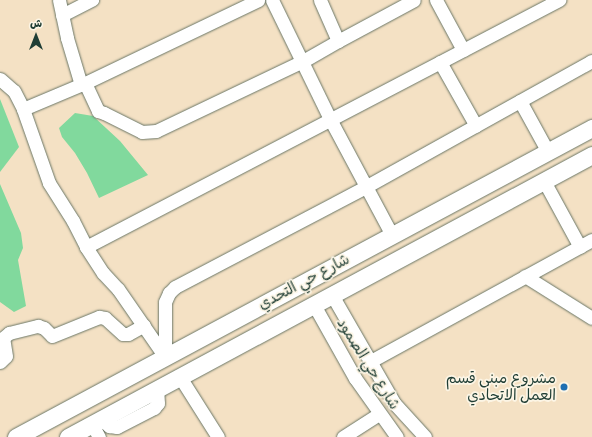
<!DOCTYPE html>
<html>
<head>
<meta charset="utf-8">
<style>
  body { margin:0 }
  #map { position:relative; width:592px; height:437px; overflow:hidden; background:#f4e1c4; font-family:Itim,"Playpen Sans Arabic",sans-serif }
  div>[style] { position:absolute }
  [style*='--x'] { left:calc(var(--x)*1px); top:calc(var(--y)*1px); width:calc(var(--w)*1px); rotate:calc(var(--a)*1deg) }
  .green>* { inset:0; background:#81d99d }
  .roads { filter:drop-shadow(0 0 1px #6a7666) drop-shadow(0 0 1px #6a7666) }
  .minor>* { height:13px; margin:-6.5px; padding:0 6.5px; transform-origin:6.5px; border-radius:6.5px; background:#fff }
  .major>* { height:17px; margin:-8.5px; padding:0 8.5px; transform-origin:8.5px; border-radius:8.5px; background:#fff }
  .dots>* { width:11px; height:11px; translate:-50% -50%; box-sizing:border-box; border:2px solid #fcf5e5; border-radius:50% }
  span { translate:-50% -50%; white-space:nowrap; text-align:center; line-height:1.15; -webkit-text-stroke:3.5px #fcf5e5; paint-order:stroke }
  .street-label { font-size:15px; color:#1f3d34 }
  .poi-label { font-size:15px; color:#1f3d34 }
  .right { translate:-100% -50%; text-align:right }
  .north { position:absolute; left:16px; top:16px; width:40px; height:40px; -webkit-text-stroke:3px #fcf5e5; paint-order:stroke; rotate:0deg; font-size:11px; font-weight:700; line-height:16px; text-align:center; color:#1f3d34 }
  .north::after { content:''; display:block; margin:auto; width:14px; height:18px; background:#1f3d34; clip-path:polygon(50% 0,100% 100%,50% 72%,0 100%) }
</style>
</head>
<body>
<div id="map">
  <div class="green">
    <i style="clip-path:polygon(0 99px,19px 147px,0 172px)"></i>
    <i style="clip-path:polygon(75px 113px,93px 116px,120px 141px,148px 175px,99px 198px,87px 173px,75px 153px,62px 137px,59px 128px)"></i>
    <i style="clip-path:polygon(0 184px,21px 233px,23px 248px,18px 260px,26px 306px,14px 312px,0 302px)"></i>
  </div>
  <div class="roads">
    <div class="minor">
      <i style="--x:59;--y:0;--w:39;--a:78"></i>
      <i style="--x:67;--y:38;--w:49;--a:73.4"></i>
      <i style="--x:272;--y:0;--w:132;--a:64"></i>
      <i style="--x:330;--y:119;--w:132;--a:61.9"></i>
      <i style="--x:436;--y:0;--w:57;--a:61.6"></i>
      <i style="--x:62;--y:15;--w:34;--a:-27"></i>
      <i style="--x:338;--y:41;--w:86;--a:-28.3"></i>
      <i style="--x:440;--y:62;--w:73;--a:60.6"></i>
      <i style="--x:0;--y:79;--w:18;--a:41"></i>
      <i style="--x:14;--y:91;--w:20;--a:63"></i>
      <i style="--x:23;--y:109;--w:78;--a:70.6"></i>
      <i style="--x:49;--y:183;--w:45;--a:57.7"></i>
      <i style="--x:73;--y:221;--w:29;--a:63"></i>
      <i style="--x:86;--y:247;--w:31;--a:57"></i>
      <i style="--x:103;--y:273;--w:22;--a:47"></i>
      <i style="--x:118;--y:289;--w:83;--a:55.3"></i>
      <i style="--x:85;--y:83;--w:31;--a:65"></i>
      <i style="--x:98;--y:111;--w:6;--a:18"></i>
      <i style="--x:104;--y:113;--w:42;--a:26.6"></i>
      <i style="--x:142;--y:132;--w:14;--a:-4"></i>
      <i style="--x:156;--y:131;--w:163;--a:-25.5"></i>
      <i style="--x:303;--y:61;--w:40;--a:-29.7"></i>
      <i style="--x:338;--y:41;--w:45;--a:-113.7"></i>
      <i style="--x:520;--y:101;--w:58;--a:61.2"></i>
      <i style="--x:23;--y:109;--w:67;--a:-22.8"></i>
      <i style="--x:85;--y:83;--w:192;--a:-25.6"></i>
      <i style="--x:544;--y:181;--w:75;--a:61.4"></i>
      <i style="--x:86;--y:247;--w:534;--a:-27.57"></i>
      <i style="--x:525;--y:276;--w:79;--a:32.1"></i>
      <i style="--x:332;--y:295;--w:125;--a:60.1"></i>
      <i style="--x:394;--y:403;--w:46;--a:47.6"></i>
      <i style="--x:314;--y:305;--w:84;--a:60.7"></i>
      <i style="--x:355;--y:378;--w:72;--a:54.6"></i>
      <i style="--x:165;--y:357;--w:55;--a:-90"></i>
      <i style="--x:165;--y:302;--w:10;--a:-66"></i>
      <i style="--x:169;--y:293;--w:8;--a:-45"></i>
      <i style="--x:175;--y:287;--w:217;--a:-27.7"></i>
      <i style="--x:367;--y:186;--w:257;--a:-29.1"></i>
      <i style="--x:0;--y:362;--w:8;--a:-45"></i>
      <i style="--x:6;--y:356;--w:18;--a:-99"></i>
      <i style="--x:3;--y:338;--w:8;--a:-40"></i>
      <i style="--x:9;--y:333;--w:30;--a:-14"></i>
      <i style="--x:38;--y:326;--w:6;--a:18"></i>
      <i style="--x:44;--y:328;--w:11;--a:45"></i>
      <i style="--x:52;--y:336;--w:51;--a:-22"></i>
      <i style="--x:99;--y:317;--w:6;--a:9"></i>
      <i style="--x:105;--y:318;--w:24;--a:42"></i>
      <i style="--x:123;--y:334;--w:5;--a:0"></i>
      <i style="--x:128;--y:334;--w:18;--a:-29"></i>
      <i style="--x:369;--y:362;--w:254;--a:-28.7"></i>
      <i style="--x:180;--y:377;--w:71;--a:57.7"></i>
      <i style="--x:101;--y:419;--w:11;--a:41"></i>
      <i style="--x:109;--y:426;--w:8;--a:7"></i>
      <i style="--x:117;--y:427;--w:42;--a:-27.2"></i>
      <i style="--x:154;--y:408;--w:6;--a:-51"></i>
      <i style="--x:158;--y:403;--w:14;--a:-94"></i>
      <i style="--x:92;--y:424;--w:15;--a:62"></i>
      <i style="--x:343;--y:437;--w:43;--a:-32.6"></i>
    </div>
    <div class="major">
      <i style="--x:16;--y:437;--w:654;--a:-28.21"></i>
      <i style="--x:68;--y:437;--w:595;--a:-28.29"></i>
    </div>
  </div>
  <div class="dots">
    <i style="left:564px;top:387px;background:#1f6fb2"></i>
  </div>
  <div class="street-label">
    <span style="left:304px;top:282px;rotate:-28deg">شارع حي التحدي</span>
    <span style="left:368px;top:364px;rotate:58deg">شارع حي الصمود</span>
  </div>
  <div class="poi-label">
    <span class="right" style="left:556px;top:387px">مشروع مبنى قسم<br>العمل الاتحادي</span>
  </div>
  <div class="north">ش</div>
</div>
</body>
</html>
